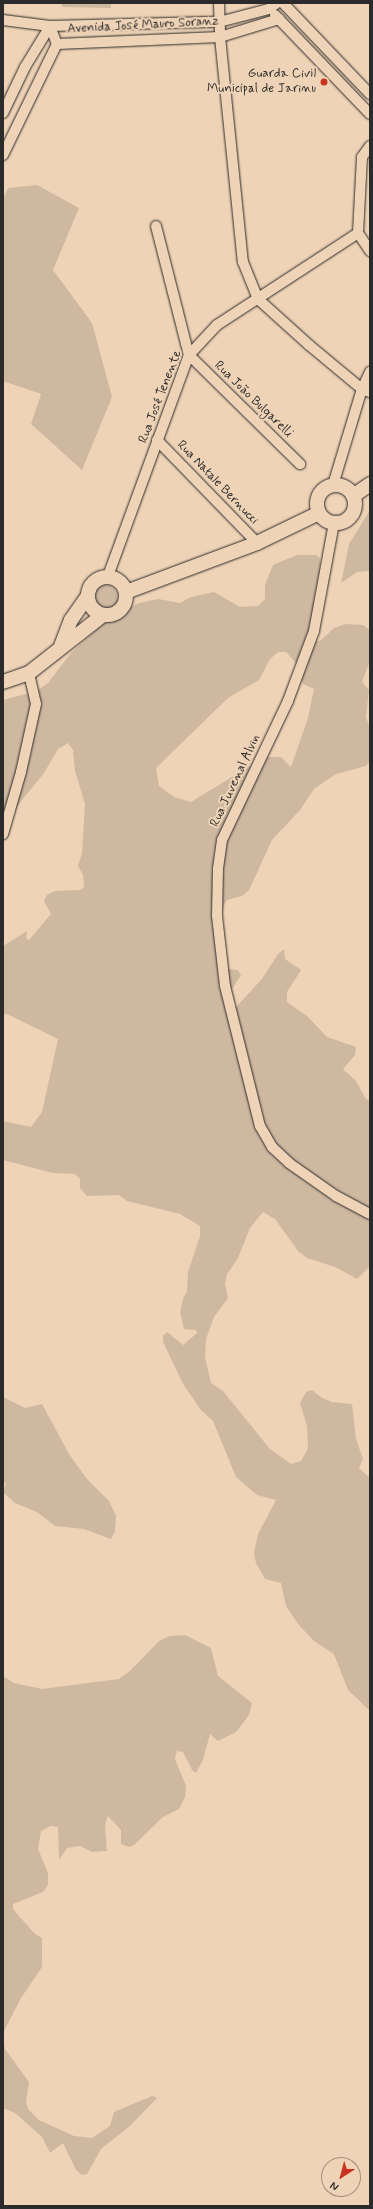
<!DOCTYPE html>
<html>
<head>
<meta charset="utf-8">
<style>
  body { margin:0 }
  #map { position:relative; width:373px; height:2209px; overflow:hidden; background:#efd3b6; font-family:Mynerve,sans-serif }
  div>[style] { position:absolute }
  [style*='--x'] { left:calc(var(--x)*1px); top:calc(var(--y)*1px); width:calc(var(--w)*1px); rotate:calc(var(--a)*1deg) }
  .green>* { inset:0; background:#cfb8a0 }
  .round { border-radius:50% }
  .roads { filter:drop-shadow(0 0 1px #2b2b2b) drop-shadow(0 0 1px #2b2b2b) }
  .street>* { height:10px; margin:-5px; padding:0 5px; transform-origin:5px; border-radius:5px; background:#efd3b6 }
  .secondary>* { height:14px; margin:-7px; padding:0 7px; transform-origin:7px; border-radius:7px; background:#efd3b6 }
  .secondary>.ring { margin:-7px; padding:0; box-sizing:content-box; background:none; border:14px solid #efd3b6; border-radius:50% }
  .dots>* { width:11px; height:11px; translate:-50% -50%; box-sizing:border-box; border:2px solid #efd3b6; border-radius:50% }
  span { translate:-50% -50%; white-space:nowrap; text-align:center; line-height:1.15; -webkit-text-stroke:4px #efd3b6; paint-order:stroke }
  .street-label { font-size:13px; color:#2b2b2b }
  .poi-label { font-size:13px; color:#2b2b2b }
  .right { translate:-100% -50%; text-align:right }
  .frame { position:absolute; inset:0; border:4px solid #2b2b2b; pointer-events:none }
  .north { position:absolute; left:321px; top:2157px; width:40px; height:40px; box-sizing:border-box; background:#efd3b6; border:1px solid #a1907e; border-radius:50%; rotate:216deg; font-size:11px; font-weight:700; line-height:16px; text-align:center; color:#2b2b2b }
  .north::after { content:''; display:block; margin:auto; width:14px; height:18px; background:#c8321e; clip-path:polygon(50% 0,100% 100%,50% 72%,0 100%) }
</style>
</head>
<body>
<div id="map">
  <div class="green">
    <i style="clip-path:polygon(62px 3px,111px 3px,111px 8px,62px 7px)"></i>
    <i style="clip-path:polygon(37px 185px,79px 208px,53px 270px,92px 323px,112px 397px,82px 470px,31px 424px,41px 394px,3px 381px,3px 199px,8px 188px)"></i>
    <i style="clip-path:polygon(370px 510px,370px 571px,357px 572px,341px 583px,349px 544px)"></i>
    <i style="clip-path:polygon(evenodd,297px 555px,317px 555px,320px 559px,320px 584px,314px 631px,316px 641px,320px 641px,334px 628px,345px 624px,363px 625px,370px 630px,370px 661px,362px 682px,369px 690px,366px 717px,370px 729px,370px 761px,366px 766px,336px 774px,314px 789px,300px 810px,272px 840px,249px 890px,242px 896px,227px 900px,224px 905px,221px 914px,226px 964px,229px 969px,238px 970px,241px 975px,231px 991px,231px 1009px,236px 1007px,262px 979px,278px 954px,284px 949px,285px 959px,301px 970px,287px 992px,287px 1002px,307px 1016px,327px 1037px,356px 1047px,355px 1055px,343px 1069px,356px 1081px,366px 1099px,370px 1101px,370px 1266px,357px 1279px,335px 1267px,307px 1258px,298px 1251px,275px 1219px,263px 1212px,250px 1228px,238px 1258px,227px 1274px,225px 1284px,228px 1298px,214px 1317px,206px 1339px,205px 1357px,211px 1383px,223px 1391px,270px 1449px,291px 1464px,301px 1461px,308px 1448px,307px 1426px,300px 1403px,306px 1392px,312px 1390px,322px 1398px,332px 1402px,352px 1404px,356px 1439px,363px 1459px,359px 1468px,370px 1478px,370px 1711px,348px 1690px,334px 1654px,314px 1641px,298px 1624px,286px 1606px,281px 1583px,265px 1579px,256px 1563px,254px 1553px,258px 1534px,276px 1500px,257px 1495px,236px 1477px,213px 1421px,201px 1410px,183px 1384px,163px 1342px,163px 1336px,167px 1332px,183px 1345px,197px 1333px,196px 1330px,184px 1329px,180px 1312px,183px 1299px,187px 1291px,188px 1272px,200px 1236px,200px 1226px,180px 1214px,127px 1201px,119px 1195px,87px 1196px,80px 1188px,80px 1179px,75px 1174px,53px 1173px,3px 1160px,3px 1121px,31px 1127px,42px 1112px,58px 1039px,7px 1014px,3px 1014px,3px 946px,27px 931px,26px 938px,29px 940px,51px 914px,44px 901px,47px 895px,55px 891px,80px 890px,84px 887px,83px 875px,78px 866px,82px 853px,85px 804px,75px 771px,73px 750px,68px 743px,58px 749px,44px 773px,18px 805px,3px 840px,3px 700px,37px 691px,48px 683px,71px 653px,101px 625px,122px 611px,139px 603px,158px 599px,180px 603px,191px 597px,214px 592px,240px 607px,258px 606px,265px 599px,265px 585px,273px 565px,297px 555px,278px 652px,286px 652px,296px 663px,303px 684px,314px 689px,308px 718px,291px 767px,281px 757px,257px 757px,250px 766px,191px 802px,174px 797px,159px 786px,156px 768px,228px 698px,259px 680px,270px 659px,278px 652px)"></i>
    <i class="round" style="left:92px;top:585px;width:26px;height:26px"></i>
    <i style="clip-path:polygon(3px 1397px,25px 1408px,42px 1404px,69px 1454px,87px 1479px,109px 1501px,116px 1516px,115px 1531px,111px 1539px,84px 1529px,55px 1526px,37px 1512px,15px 1503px,3px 1492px,6px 1483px,3px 1481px)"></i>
    <i style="clip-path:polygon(185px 1635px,211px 1648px,218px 1676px,252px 1703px,249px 1715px,236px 1732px,218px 1741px,210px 1734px,203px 1760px,196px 1773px,192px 1770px,183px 1752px,177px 1751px,175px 1759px,186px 1786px,185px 1797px,179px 1809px,163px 1817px,134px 1845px,129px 1847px,121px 1844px,121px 1830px,108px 1816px,105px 1825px,107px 1851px,92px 1852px,80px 1846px,67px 1848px,59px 1860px,58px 1827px,51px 1826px,41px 1831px,38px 1849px,48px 1873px,48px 1885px,43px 1892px,13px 1904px,13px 1909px,19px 1916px,35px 1934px,42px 1938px,42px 1967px,21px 1998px,3px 2033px,3px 1676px,14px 1683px,42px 1689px,119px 1679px,131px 1670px,159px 1641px,170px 1636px)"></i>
    <i style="clip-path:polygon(3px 2039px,5px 2049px,29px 2082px,26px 2102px,28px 2109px,39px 2120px,74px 2136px,92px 2138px,110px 2126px,114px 2112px,152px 2096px,157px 2098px,130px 2126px,101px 2149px,87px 2174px,82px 2175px,76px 2170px,63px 2143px,50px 2153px,42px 2137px,15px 2113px,3px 2108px)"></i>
  </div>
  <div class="roads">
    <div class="street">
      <i style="--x:219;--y:3;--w:34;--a:88"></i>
      <i style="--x:220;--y:37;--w:226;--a:84.2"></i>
      <i style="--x:243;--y:262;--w:40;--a:68"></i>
      <i style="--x:258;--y:299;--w:69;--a:42"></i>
      <i style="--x:309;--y:345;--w:69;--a:39.7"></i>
      <i style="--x:362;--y:389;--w:9;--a:21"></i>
      <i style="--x:283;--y:3;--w:126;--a:46.3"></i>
      <i style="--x:275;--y:15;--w:137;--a:46.2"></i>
      <i style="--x:3;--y:20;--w:47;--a:7.3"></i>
      <i style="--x:50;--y:26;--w:19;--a:69"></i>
      <i style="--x:3;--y:113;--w:51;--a:-64.4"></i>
      <i style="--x:25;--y:67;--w:48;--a:-58.6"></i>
      <i style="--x:50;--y:26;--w:169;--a:-1.4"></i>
      <i style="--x:219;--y:22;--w:52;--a:-14.6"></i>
      <i style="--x:269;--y:9;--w:10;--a:-37"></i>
      <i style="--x:370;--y:146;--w:14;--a:126"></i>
      <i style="--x:362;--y:157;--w:76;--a:93"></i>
      <i style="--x:358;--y:233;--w:22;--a:56"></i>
      <i style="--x:3;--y:155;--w:123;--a:-64.1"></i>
      <i style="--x:57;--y:44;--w:163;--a:-2.5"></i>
      <i style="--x:220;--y:37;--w:62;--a:-17"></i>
      <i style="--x:156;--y:226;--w:133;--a:75.7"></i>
      <i style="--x:189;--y:355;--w:156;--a:44.5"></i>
      <i style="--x:157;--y:440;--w:144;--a:45.8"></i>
      <i style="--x:333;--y:485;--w:100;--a:-73.2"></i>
      <i style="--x:362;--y:389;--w:19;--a:-65"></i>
      <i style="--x:334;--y:523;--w:110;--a:100.5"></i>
      <i style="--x:314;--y:631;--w:75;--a:110.4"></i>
      <i style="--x:288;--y:701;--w:154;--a:115.4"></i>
      <i style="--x:222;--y:840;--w:28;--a:98"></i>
      <i style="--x:218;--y:868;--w:48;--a:91.2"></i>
      <i style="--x:217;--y:916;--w:70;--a:83.5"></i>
      <i style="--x:225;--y:986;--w:144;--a:76"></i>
      <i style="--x:260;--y:1126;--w:24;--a:60"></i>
      <i style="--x:272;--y:1147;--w:23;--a:43"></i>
      <i style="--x:289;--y:1163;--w:57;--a:35.1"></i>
      <i style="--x:336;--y:1196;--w:38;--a:28"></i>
      <i style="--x:108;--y:576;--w:235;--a:-69.9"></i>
      <i style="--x:189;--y:355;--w:41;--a:-47"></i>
      <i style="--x:217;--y:325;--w:168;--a:-33.1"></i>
      <i style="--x:3;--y:834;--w:65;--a:-73.8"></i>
      <i style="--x:21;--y:772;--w:70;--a:-77.6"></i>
      <i style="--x:36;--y:704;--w:32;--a:-103"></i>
    </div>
    <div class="secondary">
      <i class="ring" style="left:317px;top:485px;width:24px;height:24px"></i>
      <i style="--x:353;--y:496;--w:21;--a:-35"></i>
      <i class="ring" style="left:88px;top:577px;width:24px;height:24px"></i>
      <i style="--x:126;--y:592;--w:140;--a:-20.5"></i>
      <i style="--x:257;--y:543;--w:69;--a:-25.8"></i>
      <i style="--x:61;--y:646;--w:28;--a:-69"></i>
      <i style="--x:71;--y:620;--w:29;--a:-55"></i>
      <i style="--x:3;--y:682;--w:28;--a:-19"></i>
      <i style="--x:29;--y:673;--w:94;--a:-38.1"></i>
    </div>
  </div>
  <div class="dots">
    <i style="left:324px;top:82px;background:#c8321e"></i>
  </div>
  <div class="street-label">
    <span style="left:143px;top:26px;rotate:-3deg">Avenida José Mauro Soranz</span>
    <span style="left:161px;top:397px;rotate:-69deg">Rua José Tenente</span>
    <span style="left:253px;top:400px;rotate:44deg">Rua João Bulgarelli</span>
    <span style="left:217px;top:483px;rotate:46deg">Rua Natale Bernucci</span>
    <span style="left:236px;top:781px;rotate:-65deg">Rua Juvenal Alvin</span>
  </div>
  <div class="poi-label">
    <span class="right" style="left:316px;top:82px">Guarda Civil<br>Municipal de Jarinu</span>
  </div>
  <div class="frame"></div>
  <div class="north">N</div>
</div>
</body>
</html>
